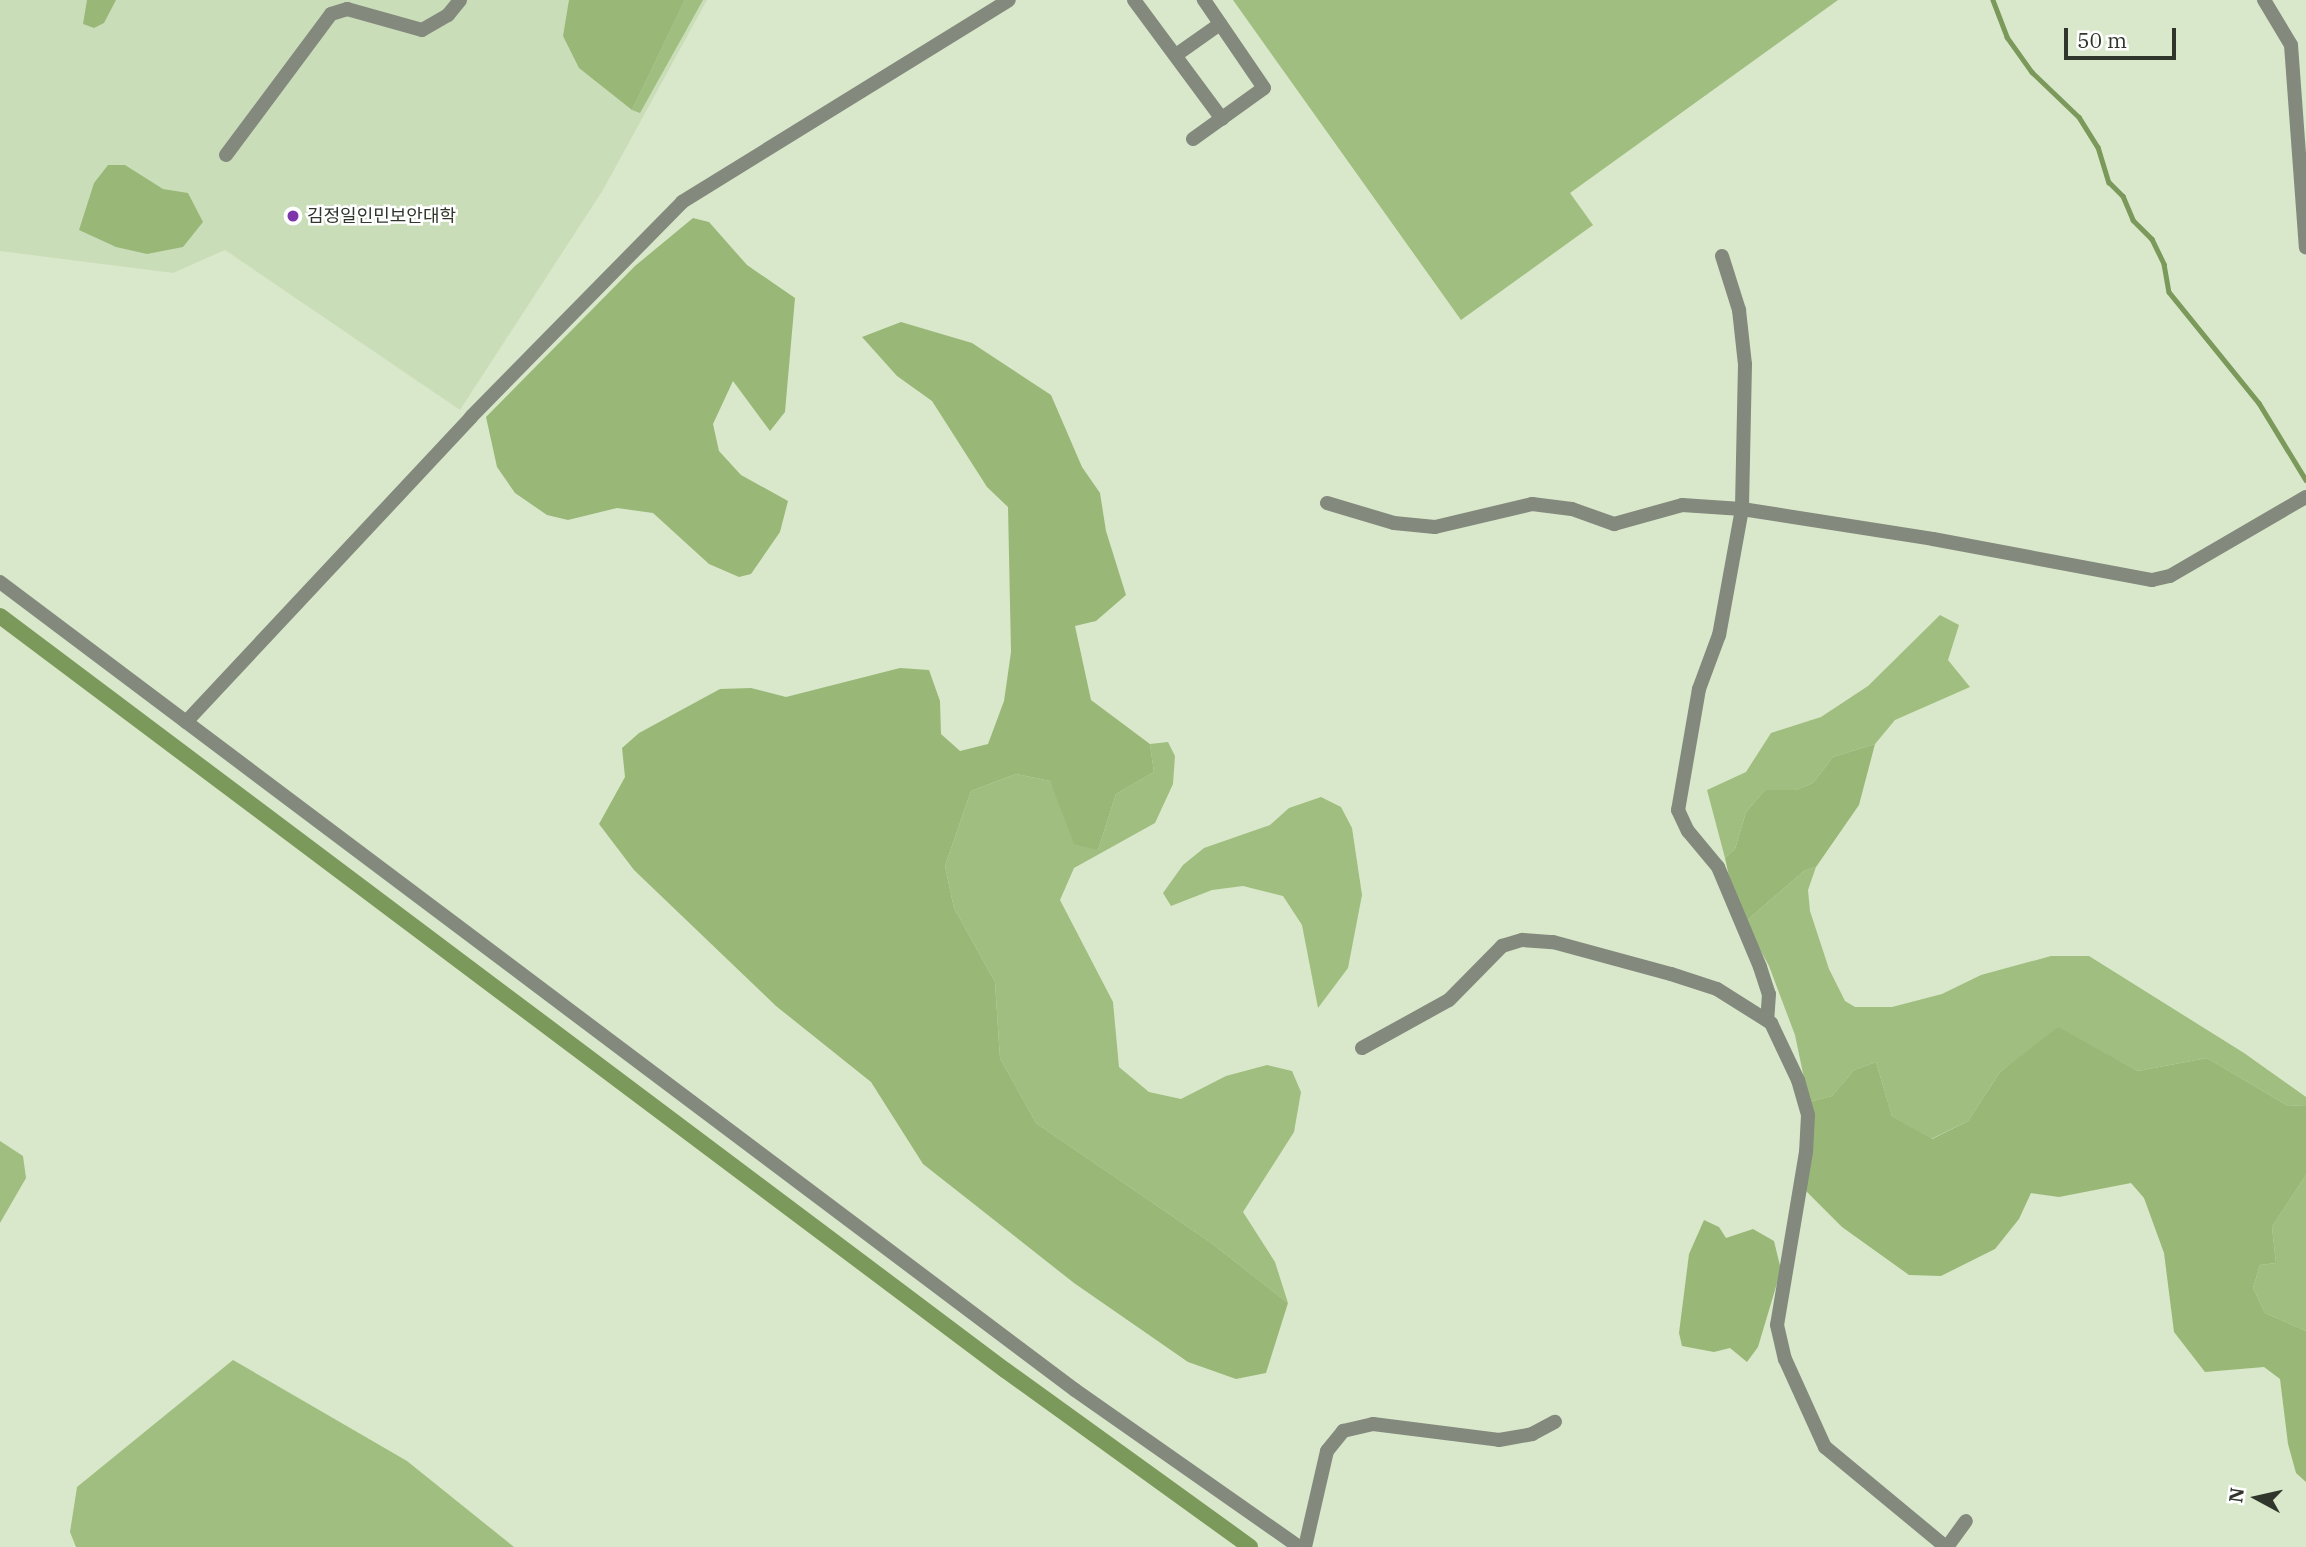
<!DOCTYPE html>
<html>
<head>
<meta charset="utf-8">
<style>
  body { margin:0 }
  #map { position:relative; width:2306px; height:1547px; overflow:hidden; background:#d9e8ca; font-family:"IBM Plex Serif","Noto Sans KR",serif }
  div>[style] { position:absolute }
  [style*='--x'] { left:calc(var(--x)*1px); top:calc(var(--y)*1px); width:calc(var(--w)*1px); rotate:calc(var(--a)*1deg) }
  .built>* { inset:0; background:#caddb9 }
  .green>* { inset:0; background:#9fbe7f }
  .forest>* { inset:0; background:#99b878 }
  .stream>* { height:4.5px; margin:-2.25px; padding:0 2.25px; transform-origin:2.25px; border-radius:2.25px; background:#7b995a }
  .canal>* { height:16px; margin:-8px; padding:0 8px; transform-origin:8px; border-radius:8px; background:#7b995a }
  .minor>* { height:14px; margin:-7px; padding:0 7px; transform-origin:7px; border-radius:7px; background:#83897d }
  .dots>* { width:19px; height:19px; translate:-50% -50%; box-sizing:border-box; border:4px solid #fff; border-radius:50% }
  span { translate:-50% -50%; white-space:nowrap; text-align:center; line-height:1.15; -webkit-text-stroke:5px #fff; paint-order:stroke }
  .poi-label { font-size:18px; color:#30362b }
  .left { translate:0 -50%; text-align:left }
  .north { position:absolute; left:2222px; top:1463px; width:70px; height:70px; -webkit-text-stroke:5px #fff; paint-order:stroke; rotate:278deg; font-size:19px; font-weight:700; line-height:28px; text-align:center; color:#30362b }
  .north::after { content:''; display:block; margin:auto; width:24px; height:32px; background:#30362b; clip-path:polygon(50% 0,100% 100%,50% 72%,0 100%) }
  .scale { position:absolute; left:2064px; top:28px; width:112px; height:32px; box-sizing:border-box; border:4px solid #30362b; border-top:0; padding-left:9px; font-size:21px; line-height:24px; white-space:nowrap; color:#30362b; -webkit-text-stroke:5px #fff; paint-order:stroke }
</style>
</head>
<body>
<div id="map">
  <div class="built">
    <i style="clip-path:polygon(0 0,707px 0,603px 190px,460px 410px,225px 250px,173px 273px,0 251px)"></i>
  </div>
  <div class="green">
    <i style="clip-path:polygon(685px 0,703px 0,640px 113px,632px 110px)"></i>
    <i style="clip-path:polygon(1233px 0,1838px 0,1570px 193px,1593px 225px,1461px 320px)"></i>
    <i style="clip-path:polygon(1940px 615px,1959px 625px,1948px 660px,1970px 687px,1895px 720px,1875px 744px,1833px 757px,1813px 783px,1796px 790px,1765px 790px,1746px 812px,1735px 849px,1725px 858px,1707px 790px,1746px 772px,1771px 733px,1821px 717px,1868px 686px)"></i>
    <i style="clip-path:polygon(1168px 742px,1175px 756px,1173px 784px,1155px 823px,1074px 868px,1060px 900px,1113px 1002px,1119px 1067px,1149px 1092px,1181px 1099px,1226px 1076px,1267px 1065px,1292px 1071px,1301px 1092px,1294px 1132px,1243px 1212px,1275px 1262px,1288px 1303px,1210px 1242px,1036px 1123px,1000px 1058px,995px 982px,954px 908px,945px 866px,971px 791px,1016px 774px,1050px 781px,1061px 804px,1098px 850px,1116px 794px,1154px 772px,1150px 744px)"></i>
    <i style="clip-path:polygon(1321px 797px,1341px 807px,1352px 828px,1362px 895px,1348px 968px,1318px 1008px,1302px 925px,1283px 896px,1243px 886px,1212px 890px,1171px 906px,1163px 893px,1183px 865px,1204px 848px,1270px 825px,1289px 808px)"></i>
    <i style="clip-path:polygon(1816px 867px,1808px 890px,1810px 911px,1829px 969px,1845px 1001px,1855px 1007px,1892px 1007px,1942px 994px,1981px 975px,2051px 956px,2089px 956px,2244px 1053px,2306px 1097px,2306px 1105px,2288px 1106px,2207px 1058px,2138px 1071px,2058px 1028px,2000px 1072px,1968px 1121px,1931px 1139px,1892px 1116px,1876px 1062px,1854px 1070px,1832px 1096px,1809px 1102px,1795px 1035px,1769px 966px,1745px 922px,1804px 871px)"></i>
    <i style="clip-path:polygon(0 1141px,23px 1156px,26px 1178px,0 1223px)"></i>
    <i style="clip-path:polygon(2306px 1175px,2306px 1331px,2265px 1313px,2253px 1288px,2260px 1265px,2276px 1263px,2272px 1227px)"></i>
    <i style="clip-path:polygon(233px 1360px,407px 1461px,514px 1547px,76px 1547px,70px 1532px,77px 1487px)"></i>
  </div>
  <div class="forest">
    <i style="clip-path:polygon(87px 0,116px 0,104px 23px,94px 28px,83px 24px)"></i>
    <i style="clip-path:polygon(569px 0,685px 0,632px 110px,579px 68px,563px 36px)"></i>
    <i style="clip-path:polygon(108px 165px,125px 165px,163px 189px,188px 193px,203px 222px,183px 247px,147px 254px,116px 247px,79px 230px,94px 183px)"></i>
    <i style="clip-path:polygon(693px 218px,709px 222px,747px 265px,795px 298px,785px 412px,770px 431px,733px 381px,713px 424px,719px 451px,741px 475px,788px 501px,780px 532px,751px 574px,739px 577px,709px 564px,653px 513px,617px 508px,568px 520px,547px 515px,515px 493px,497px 467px,486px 417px,635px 266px)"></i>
    <i style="clip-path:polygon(901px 322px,972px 343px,1051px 395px,1082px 467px,1100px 493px,1106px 531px,1126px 595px,1096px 621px,1075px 626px,1091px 700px,1150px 744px,1154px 772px,1116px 794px,1098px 850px,1074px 844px,1050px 781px,1016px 774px,971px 791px,945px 866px,954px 908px,995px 982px,1000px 1058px,1036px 1123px,1210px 1242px,1288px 1303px,1266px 1373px,1236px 1379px,1188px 1362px,1074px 1283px,923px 1164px,871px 1082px,776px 1006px,634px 870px,599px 824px,625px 777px,622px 748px,639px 733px,720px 689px,751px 688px,786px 697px,900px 668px,929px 670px,940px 701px,941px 734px,960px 751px,988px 744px,1004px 701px,1011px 652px,1008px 507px,987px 487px,932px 401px,897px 376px,862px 337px)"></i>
    <i style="clip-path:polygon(1875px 744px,1859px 805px,1816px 867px,1804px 871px,1745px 922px,1735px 904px,1725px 858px,1735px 849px,1746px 812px,1765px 790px,1796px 790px,1813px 783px,1833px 757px)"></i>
    <i style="clip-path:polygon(2058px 1027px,2138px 1071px,2207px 1058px,2288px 1106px,2306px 1105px,2306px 1175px,2272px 1227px,2276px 1263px,2260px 1265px,2253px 1288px,2265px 1313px,2306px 1331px,2306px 1482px,2296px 1473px,2288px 1444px,2280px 1379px,2264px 1367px,2205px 1372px,2174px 1332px,2164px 1253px,2144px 1198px,2131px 1183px,2059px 1197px,2031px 1193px,2019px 1219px,1995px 1249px,1941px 1276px,1909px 1275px,1842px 1227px,1805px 1190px,1809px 1102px,1832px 1096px,1854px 1070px,1876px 1062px,1892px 1116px,1932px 1139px,1968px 1121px,2000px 1072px)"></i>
    <i style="clip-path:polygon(1704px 1220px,1719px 1227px,1726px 1238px,1753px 1229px,1774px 1241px,1781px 1270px,1758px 1347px,1747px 1362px,1730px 1348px,1714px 1352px,1682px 1346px,1679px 1333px,1689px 1254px)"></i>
  </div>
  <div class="stream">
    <i style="--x:1993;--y:0;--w:40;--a:69"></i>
    <i style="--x:2007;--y:37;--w:43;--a:54.5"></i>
    <i style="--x:2032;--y:72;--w:65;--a:43.8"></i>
    <i style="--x:2079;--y:117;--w:36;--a:58"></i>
    <i style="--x:2098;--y:147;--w:37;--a:73"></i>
    <i style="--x:2109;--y:182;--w:20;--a:45"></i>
    <i style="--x:2123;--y:196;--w:26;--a:67"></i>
    <i style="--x:2133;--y:220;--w:27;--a:45"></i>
    <i style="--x:2152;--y:239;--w:28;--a:64"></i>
    <i style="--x:2164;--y:264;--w:28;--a:80"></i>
    <i style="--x:2169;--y:292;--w:143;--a:51"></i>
    <i style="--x:2259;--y:403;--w:90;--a:58.6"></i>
  </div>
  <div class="canal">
    <i style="--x:0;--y:616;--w:1256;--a:36.88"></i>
    <i style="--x:1005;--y:1370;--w:302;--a:35.8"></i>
  </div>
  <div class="minor">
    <i style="--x:1134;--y:0;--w:148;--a:53.5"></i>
    <i style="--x:2264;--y:0;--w:52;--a:59"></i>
    <i style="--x:2291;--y:45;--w:203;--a:85.8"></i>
    <i style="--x:1176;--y:55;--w:54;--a:-35.2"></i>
    <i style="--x:1193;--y:139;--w:87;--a:-35.7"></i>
    <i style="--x:1264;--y:88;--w:107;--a:-124.3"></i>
    <i style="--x:226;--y:155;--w:176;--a:-53.3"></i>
    <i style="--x:331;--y:14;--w:17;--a:-17"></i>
    <i style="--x:347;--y:9;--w:78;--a:15.6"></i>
    <i style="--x:422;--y:30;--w:30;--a:-30"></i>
    <i style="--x:448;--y:15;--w:19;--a:-51"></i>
    <i style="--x:1722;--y:256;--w:57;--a:72.5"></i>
    <i style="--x:1739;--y:310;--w:54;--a:83.7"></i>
    <i style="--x:1745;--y:364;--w:145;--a:91.2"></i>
    <i style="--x:1742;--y:509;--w:128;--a:100.3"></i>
    <i style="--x:1719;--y:635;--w:58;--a:110.3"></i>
    <i style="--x:1699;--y:689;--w:123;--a:99.8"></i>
    <i style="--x:1678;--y:810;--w:23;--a:65"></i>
    <i style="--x:1688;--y:831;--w:47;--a:50.2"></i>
    <i style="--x:1718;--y:867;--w:108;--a:67.2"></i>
    <i style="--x:1760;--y:967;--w:28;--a:72"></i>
    <i style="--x:1769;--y:994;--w:26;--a:94"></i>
    <i style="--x:1327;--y:503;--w:70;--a:16.6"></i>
    <i style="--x:1394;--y:523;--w:41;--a:5.6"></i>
    <i style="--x:1435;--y:527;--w:100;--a:-13.3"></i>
    <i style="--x:1532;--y:504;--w:40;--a:7.1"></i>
    <i style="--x:1572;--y:509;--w:45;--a:19.7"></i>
    <i style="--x:1614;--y:524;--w:71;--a:-15.6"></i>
    <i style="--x:1682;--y:505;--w:60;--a:3.8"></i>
    <i style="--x:1742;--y:509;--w:193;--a:8.9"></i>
    <i style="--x:1933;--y:539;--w:223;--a:10.6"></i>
    <i style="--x:2152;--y:580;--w:18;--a:-13"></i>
    <i style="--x:2170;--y:576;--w:157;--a:-30.2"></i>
    <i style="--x:0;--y:582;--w:1345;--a:36.93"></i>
    <i style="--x:1075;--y:1390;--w:274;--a:35"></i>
    <i style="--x:186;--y:722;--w:417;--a:-46.9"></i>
    <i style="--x:471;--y:417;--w:301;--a:-45.5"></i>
    <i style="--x:682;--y:202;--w:384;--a:-31.7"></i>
    <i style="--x:1362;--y:1048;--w:99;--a:-28.9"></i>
    <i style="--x:1449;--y:1000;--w:76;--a:-45.5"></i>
    <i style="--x:1502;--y:946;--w:21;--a:-17"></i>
    <i style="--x:1522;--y:940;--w:31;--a:4"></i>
    <i style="--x:1553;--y:942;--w:122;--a:15.2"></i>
    <i style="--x:1671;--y:974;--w:48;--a:18.1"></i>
    <i style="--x:1717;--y:989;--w:64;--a:32.2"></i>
    <i style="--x:1771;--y:1023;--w:63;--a:64.7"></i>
    <i style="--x:1798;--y:1080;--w:36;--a:74"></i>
    <i style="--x:1808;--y:1115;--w:37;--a:93"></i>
    <i style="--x:1806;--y:1152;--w:175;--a:99.5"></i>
    <i style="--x:1777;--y:1325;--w:35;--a:77"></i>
    <i style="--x:1785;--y:1359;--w:97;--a:65.6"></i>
    <i style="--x:1825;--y:1447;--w:157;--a:39.6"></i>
    <i style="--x:1305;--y:1547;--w:98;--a:-77.1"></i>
    <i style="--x:1327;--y:1451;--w:26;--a:-51"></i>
    <i style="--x:1343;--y:1431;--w:31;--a:-13"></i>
    <i style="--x:1373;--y:1424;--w:127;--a:7.2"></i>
    <i style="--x:1499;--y:1440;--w:34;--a:-10"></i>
    <i style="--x:1532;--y:1434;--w:26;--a:-28"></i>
    <i style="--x:1947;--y:1547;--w:32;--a:-54"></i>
  </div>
  <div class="dots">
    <i style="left:293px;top:216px;background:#7d36a9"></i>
  </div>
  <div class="poi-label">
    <span class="left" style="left:307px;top:216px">김정일인민보안대학</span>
  </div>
  <div class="north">N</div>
  <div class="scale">50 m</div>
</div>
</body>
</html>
